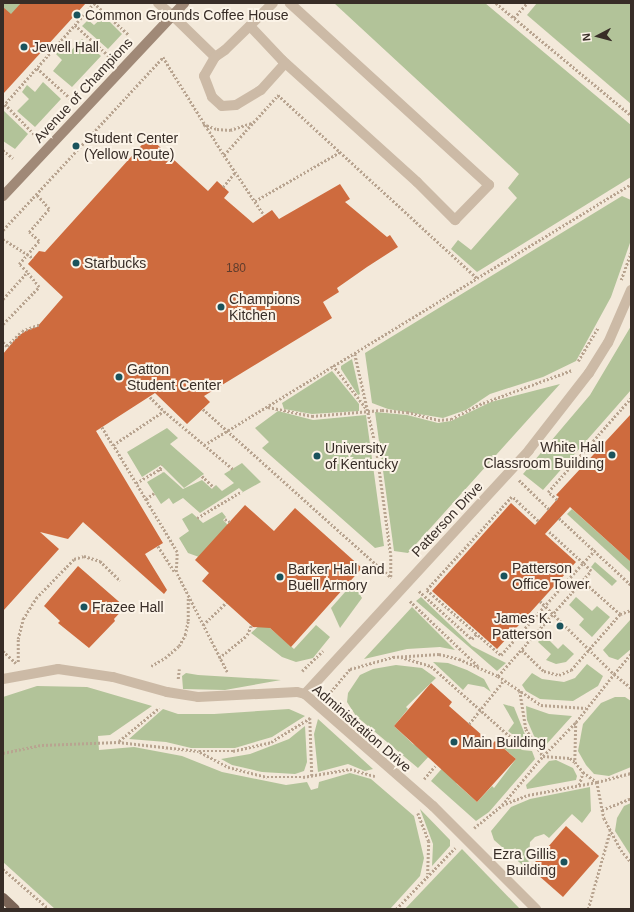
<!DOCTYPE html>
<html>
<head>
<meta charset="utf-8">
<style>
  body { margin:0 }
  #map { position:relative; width:634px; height:912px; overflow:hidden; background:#f3e9da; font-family:Arial,sans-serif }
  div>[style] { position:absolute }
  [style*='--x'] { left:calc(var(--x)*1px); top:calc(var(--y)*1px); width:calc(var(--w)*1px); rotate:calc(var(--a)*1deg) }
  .green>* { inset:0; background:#b2c399 }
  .building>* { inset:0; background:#ce6b3e }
  .path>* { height:2.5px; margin-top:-1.25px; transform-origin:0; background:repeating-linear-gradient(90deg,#b8a490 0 2px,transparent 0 4px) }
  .service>* { height:10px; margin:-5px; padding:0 5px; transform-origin:5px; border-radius:5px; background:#ccbaa6 }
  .minor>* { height:10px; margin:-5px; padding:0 5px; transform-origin:5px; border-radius:5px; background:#ccbaa6 }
  .secondary>* { height:10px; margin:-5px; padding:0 5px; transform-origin:5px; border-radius:5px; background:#a08977 }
  .primary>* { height:10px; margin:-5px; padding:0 5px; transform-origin:5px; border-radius:5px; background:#7b6557 }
  .path-bridge>* { height:2.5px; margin-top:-1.25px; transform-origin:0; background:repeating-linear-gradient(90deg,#b8a490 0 2px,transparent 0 4px) }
  .dots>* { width:11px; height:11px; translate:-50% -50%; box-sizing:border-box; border:2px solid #fbf3e7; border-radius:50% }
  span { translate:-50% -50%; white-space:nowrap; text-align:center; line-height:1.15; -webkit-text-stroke:4px #fbf3e7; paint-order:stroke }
  .number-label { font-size:12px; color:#5e3c2d }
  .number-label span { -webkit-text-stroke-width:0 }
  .poi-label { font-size:14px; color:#382d27 }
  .left { translate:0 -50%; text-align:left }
  .right { translate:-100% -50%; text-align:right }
  .street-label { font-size:14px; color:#382d27 }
  .frame { position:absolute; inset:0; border:4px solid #382d27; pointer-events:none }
  .north { position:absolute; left:578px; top:16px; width:40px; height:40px; -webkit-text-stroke:3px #fbf3e7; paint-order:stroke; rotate:264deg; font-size:11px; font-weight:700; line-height:16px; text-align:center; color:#382d27 }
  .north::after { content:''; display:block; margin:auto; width:14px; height:18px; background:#382d27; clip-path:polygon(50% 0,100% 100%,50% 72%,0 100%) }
</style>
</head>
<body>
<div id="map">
  <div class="green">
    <i style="clip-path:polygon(3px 3px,21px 3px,11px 17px,3px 7px)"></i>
    <i style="clip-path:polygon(334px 3px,485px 3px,631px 125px,631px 177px,477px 272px,451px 249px,458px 240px,471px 250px,517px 198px,508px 188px,519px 174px)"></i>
    <i style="clip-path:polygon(537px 3px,631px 3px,631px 104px,527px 15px)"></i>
    <i style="clip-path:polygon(104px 16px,122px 34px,108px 49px,82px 26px,88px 20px,94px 25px)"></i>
    <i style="clip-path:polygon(82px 39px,101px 56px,72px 87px,53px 71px,62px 60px,56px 54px,61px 48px,68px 54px)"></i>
    <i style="clip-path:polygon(43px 82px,61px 99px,35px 127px,17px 111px,29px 99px,22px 92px,27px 85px,35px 92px)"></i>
    <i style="clip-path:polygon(4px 111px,28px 134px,15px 149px,3px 141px)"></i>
    <i style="clip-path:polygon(622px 196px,631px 200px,631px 240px,611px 297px,576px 361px,543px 377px,490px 394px,466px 410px,443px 418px,388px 409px,372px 403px,365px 353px)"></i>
    <i style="clip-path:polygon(631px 326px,631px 390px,543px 490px,523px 474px,590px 395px)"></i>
    <i style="clip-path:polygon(352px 359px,360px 394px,358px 395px,341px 369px,341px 366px)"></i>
    <i style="clip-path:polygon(332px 371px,359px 404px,359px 411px,312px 414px,284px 409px,282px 403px)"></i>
    <i style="clip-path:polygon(560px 384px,408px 553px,394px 551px,375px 412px,407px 415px,438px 423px,451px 421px,491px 402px)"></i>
    <i style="clip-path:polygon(278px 411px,313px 420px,366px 415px,384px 546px,375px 548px,262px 448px,269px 442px,255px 428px)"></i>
    <i style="clip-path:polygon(167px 428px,178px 438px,170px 444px,204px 474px,184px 488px,161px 465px,142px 477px,127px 452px)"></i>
    <i style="clip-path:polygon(242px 463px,261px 482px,243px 492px,239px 488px,200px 513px,183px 498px,173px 504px,169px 498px,161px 504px,147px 482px,164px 472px,183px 489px,202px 480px,212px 489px,216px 485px,222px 491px,234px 483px,224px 474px)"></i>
    <i style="clip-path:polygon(572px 509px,631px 562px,631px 573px,567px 514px)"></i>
    <i style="clip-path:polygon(222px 512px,226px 517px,223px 520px,228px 525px,199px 557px,188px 553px,179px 538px,189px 531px,182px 519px,192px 513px,203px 523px)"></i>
    <i style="clip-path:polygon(595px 562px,617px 581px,612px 586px,591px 567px)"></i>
    <i style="clip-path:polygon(353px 583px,362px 598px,340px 628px,331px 608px)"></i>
    <i style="clip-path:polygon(421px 597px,472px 646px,506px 663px,497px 671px,416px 601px)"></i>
    <i style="clip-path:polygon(576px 597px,592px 611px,597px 606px,610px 617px,592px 637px,579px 625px,584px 619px,569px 605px)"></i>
    <i style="clip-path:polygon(412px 607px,455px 650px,440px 647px,407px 649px,364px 659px)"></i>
    <i style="clip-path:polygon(631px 619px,631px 649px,618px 660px,609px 657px,603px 650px)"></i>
    <i style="clip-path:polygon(263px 622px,294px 649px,316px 625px,330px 637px,313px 658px,296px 662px,282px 657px,251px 633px)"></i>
    <i style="clip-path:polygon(544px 635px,558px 649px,563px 644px,574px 654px,566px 662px,556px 664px,546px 660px,551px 654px,538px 642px)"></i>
    <i style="clip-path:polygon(433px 662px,448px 663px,467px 670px,484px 679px,491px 692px,484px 687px,468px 684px,463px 690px)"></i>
    <i style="clip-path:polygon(587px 664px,603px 676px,598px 686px,573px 701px,540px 699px,526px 691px,522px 685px,532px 673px,542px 679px,564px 682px,575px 678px)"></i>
    <i style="clip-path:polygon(396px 665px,422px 668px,436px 678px,406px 707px,408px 709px,394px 726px,413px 744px,432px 753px,418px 768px,356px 716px,347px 702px,348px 693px,360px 675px,373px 669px)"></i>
    <i style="clip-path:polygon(186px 673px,198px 675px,281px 680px,225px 690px,183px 689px,182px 676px)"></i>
    <i style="clip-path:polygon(37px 686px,87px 687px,152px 706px,110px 735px,98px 736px,99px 750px,134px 747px,182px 756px,222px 772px,286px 785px,307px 782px,311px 790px,318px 788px,319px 782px,350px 773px,371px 779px,414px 816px,424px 858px,420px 876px,390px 909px,55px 909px,3px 862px,3px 697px)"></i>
    <i style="clip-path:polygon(615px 697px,625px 697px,631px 701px,631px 767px,609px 776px,594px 774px,586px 765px,578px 751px,583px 724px,601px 703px)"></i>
    <i style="clip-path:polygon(503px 704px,514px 707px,528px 742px,520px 740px,508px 731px,514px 723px)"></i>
    <i style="clip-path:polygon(526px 706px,549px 714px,572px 716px,544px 747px,534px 736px,527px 720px)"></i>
    <i style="clip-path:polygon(163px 709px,178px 714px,214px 714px,289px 709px,305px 716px,272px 737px,235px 748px,191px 748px,166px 742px,129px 739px)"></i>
    <i style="clip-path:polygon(318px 719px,373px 769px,365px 771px,348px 764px,318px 772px,314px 734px)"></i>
    <i style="clip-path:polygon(305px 726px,307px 762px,304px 771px,295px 774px,262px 772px,232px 765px,221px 759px,250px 754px,289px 739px)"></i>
    <i style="clip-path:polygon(504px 736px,522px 750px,532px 751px,535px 759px,489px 812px,476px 821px,431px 781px,445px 765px,457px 784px,477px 802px,492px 786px,494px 788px,516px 759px,498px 743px)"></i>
    <i style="clip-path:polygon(556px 760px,573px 768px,577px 776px,576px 780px,527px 789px,526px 785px,535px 776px,549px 761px)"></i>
    <i style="clip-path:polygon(590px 787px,591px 811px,582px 823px,572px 814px,549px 838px,544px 834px,535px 837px,530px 842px,528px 870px,494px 840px,491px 831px,511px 807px,530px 799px)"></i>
    <i style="clip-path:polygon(631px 803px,631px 856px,615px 831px,617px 818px,624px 806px)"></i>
    <i style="clip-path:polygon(420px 809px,450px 840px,450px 846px,432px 866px,433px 844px)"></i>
    <i style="clip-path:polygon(462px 849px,520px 909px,405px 909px)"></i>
  </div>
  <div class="building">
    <i style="clip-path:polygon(21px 3px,86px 3px,3px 94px,3px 7px,11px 14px)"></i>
    <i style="clip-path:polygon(149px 137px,208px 191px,217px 181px,229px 192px,224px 198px,253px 223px,272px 210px,279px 219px,340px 184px,350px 199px,345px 202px,387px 237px,390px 235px,398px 247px,367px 267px,337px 288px,339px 292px,323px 302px,332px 318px,204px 396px,210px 402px,187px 424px,155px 393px,96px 431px,163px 543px,145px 554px,167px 590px,164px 594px,83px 522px,68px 539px,40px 532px,59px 549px,3px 611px,3px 354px,17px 337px,27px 330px,37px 327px,63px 297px,28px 264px,39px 251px,45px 252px)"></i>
    <i style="clip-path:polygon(631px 414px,631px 562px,570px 507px,545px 534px,576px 562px,497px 649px,432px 591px,511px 503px,535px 525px,559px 497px,556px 495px)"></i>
    <i style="clip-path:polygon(245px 505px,274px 531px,295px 508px,362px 568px,291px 647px,270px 628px,253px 627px,202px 581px,209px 573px,195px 560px)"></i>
    <i style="clip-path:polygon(78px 566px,125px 607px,114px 619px,115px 621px,89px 648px,58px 623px,60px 621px,44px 606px)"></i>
    <i style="clip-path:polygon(431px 683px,452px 702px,449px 706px,492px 744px,495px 741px,516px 759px,477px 802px,394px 726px)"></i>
    <i style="clip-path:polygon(566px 826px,599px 856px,563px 897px,530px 868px)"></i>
  </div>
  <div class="path">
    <i style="--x:94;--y:3;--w:47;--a:42.4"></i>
    <i style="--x:212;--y:3;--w:1;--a:0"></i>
    <i style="--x:496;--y:3;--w:175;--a:39.7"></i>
    <i style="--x:514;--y:18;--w:20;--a:-49"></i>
    <i style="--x:75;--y:25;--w:46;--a:42.4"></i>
    <i style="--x:37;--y:68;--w:45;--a:42.3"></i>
    <i style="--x:5;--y:104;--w:43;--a:45.9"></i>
    <i style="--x:3;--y:106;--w:137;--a:-48.5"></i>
    <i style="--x:203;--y:124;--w:15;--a:20"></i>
    <i style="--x:217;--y:129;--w:13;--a:4"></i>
    <i style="--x:230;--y:130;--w:23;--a:-18"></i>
    <i style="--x:3;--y:150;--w:13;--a:39"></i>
    <i style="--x:224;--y:155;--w:72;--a:56.3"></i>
    <i style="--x:223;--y:187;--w:19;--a:-51"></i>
    <i style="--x:255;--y:201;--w:98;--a:-30"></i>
    <i style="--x:3;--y:230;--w:236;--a:-47.2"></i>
    <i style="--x:163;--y:57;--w:115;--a:58.1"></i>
    <i style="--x:224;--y:155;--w:81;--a:-48"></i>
    <i style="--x:278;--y:95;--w:270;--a:42.6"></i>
    <i style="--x:3;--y:239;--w:36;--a:32"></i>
    <i style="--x:621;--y:280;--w:29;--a:-70"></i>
    <i style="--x:3;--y:299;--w:36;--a:-48"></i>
    <i style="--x:27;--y:272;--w:11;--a:-135"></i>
    <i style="--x:19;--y:264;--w:30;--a:-49"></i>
    <i style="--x:39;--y:241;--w:13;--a:-138"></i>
    <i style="--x:29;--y:232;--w:30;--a:-49"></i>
    <i style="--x:49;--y:209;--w:18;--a:-131"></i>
    <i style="--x:3;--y:324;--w:52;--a:-45.8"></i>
    <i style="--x:39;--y:287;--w:19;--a:-129"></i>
    <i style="--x:3;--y:342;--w:6;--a:45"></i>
    <i style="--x:7;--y:346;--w:21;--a:-45"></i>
    <i style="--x:22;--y:331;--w:19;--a:-21"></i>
    <i style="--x:355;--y:354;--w:100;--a:77.3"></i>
    <i style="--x:377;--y:452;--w:104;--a:82.3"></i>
    <i style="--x:391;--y:555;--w:22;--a:90"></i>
    <i style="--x:578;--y:361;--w:39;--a:-59"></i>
    <i style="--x:333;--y:365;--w:54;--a:52.5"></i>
    <i style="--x:150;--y:397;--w:20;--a:45"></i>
    <i style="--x:268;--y:407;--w:45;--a:11.6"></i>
    <i style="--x:312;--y:416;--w:70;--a:-4.9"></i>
    <i style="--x:382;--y:410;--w:25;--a:5"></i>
    <i style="--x:407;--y:412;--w:32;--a:14"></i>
    <i style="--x:438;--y:420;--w:13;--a:-4"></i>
    <i style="--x:451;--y:419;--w:36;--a:-27"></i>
    <i style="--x:483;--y:403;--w:95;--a:-20.3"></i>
    <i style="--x:102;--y:427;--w:21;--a:59"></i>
    <i style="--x:204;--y:445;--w:500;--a:-31.43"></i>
    <i style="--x:160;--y:469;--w:4;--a:-76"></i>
    <i style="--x:202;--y:476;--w:16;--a:43"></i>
    <i style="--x:519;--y:480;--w:42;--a:44"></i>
    <i style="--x:136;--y:483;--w:28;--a:-30"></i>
    <i style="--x:160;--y:469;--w:4;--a:56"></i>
    <i style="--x:146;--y:499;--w:10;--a:-37"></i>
    <i style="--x:557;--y:500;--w:12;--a:-138"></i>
    <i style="--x:548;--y:492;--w:125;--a:-48.6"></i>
    <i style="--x:197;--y:518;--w:52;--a:-31"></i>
    <i style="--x:559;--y:518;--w:98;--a:42.9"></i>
    <i style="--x:225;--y:519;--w:6;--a:31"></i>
    <i style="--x:538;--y:521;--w:35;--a:-137"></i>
    <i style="--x:512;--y:497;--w:126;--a:132.4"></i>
    <i style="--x:427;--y:590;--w:98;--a:41.3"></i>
    <i style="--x:501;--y:655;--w:123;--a:-48.3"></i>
    <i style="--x:583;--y:563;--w:47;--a:-137.6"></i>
    <i style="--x:158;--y:546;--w:31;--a:57"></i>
    <i style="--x:379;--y:567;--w:16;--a:40"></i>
    <i style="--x:583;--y:581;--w:50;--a:41.7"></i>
    <i style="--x:419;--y:591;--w:72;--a:42.2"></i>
    <i style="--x:472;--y:639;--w:8;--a:-50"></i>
    <i style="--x:410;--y:601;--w:94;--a:43.7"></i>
    <i style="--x:540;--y:601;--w:104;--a:44.6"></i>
    <i style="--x:614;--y:674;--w:26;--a:-50"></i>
    <i style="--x:203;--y:625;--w:32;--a:-44"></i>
    <i style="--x:522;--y:650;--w:30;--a:44"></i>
    <i style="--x:544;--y:671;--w:16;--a:15"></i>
    <i style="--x:559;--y:675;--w:13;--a:-23"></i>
    <i style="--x:571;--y:670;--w:74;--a:-48.8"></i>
    <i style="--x:620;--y:614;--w:12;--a:-20"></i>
    <i style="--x:3;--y:651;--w:18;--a:43"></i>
    <i style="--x:401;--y:657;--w:31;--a:17"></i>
    <i style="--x:431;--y:666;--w:110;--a:41.7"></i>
    <i style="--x:513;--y:739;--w:26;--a:18"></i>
    <i style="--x:219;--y:658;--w:36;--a:-39"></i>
    <i style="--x:247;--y:635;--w:10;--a:-66"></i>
    <i style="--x:18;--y:662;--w:23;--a:-90"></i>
    <i style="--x:18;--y:639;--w:21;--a:-76"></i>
    <i style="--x:23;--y:619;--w:25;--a:-58"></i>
    <i style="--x:36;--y:598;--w:54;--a:-45.7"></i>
    <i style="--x:74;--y:559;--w:10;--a:-17"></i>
    <i style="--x:84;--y:556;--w:17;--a:17"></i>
    <i style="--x:100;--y:561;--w:28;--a:44"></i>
    <i style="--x:151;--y:666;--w:16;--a:-30"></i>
    <i style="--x:165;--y:658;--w:18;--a:-41"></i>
    <i style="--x:179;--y:646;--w:13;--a:-61"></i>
    <i style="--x:185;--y:635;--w:14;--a:-78"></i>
    <i style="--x:188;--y:621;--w:24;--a:-90"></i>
    <i style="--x:302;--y:671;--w:29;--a:-44"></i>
    <i style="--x:227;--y:672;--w:112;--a:-117"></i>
    <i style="--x:176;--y:572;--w:20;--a:-87"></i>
    <i style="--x:177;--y:552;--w:125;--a:-120.9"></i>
    <i style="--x:113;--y:445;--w:61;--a:-33.7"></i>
    <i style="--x:164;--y:411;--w:90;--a:40"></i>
    <i style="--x:498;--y:676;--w:140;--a:-48.5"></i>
    <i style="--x:591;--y:571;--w:11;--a:-135"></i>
    <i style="--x:583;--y:563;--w:18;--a:-47"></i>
    <i style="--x:178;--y:679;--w:10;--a:-84"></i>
    <i style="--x:520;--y:691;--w:38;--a:81"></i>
    <i style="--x:526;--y:729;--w:32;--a:58"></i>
    <i style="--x:543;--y:756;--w:27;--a:4"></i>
    <i style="--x:570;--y:758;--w:6;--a:39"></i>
    <i style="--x:328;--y:695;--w:34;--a:-50"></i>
    <i style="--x:350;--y:669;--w:45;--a:-15.6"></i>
    <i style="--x:393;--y:657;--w:46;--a:-3.7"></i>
    <i style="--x:439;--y:654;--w:21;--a:14"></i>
    <i style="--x:459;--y:659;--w:43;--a:23.6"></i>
    <i style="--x:498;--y:676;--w:52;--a:34"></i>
    <i style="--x:541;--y:705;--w:45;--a:3.8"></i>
    <i style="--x:310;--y:718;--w:58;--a:88"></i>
    <i style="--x:576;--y:722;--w:40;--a:91.4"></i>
    <i style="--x:575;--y:762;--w:13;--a:51"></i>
    <i style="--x:583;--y:772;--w:17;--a:36"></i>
    <i style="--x:597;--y:782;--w:37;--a:79"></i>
    <i style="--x:604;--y:818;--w:36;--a:62"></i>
    <i style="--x:621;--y:850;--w:16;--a:50"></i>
    <i style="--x:469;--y:724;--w:56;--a:-51.5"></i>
    <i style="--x:119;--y:741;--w:52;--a:-39.5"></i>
    <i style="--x:200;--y:752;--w:32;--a:28"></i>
    <i style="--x:228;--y:767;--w:40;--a:14.4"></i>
    <i style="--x:267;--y:777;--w:36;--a:0"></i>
    <i style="--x:303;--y:777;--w:48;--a:-9.7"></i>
    <i style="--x:350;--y:769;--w:26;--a:16"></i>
    <i style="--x:3;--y:753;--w:40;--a:-12"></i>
    <i style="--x:42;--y:745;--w:76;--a:-2.3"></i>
    <i style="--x:118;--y:742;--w:81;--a:6.3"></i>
    <i style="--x:199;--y:751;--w:34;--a:0"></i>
    <i style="--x:233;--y:751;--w:39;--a:-13"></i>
    <i style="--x:271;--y:742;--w:46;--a:-31.6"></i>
    <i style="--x:424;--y:779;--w:17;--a:-50"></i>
    <i style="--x:579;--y:785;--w:14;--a:-73"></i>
    <i style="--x:502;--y:805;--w:28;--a:-21"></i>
    <i style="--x:528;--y:795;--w:70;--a:-10.7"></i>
    <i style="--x:597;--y:782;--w:35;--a:-15"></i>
    <i style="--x:602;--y:810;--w:31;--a:-22"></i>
    <i style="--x:418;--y:813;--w:30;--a:69"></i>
    <i style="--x:429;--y:841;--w:33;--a:92"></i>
    <i style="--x:474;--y:828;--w:36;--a:-39"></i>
    <i style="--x:502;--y:805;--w:64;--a:-50.1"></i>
    <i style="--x:543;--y:756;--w:47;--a:-45.9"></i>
    <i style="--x:576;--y:722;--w:61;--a:-51.6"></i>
    <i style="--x:614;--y:674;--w:22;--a:39"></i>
    <i style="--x:3;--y:869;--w:61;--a:41"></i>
    <i style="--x:396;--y:909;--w:85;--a:-46"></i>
    <i style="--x:588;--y:909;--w:81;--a:-74.2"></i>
  </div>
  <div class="service">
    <i style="--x:172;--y:15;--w:60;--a:44.3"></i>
    <i style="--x:215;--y:57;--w:12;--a:-35"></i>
    <i style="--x:225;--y:50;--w:67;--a:-44.4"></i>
    <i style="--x:250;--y:26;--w:47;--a:46.7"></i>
    <i style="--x:282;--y:60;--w:182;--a:42.1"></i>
    <i style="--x:417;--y:182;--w:54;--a:45"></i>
    <i style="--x:455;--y:220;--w:49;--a:-45.8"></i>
    <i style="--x:489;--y:185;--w:270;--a:-137.6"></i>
    <i style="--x:215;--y:57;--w:22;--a:120"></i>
    <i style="--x:204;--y:76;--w:22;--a:69"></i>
    <i style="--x:212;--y:97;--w:13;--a:42"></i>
    <i style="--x:222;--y:106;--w:14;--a:-4"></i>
    <i style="--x:236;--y:105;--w:29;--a:-31"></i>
    <i style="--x:261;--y:90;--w:36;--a:-48"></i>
  </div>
  <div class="minor">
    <i style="--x:158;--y:3;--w:18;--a:41"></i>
    <i style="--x:3;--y:679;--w:56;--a:-10.3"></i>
    <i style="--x:58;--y:669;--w:56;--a:8.3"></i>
    <i style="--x:113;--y:677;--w:56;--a:15.5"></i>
    <i style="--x:167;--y:692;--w:31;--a:9"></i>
    <i style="--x:198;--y:697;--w:99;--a:-2.9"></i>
    <i style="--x:297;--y:692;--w:8;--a:14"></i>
    <i style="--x:305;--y:694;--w:170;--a:41.2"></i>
    <i style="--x:433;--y:806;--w:146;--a:45"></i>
    <i style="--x:305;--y:694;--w:331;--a:-47.4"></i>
    <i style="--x:529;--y:450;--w:98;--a:-52.1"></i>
    <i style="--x:589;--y:373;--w:36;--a:-58"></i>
    <i style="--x:608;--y:343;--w:58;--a:-66.5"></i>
  </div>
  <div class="secondary">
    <i style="--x:3;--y:196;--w:265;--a:-46.8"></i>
  </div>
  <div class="primary">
    <i style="--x:3;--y:898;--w:16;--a:43"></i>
  </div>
  <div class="path-bridge">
    <i style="--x:203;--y:409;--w:237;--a:41.9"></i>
  </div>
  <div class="dots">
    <i style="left:77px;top:15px;background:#1a535c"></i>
    <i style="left:24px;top:47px;background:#1a535c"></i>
    <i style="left:76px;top:146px;background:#1a535c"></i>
    <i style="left:76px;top:263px;background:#1a535c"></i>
    <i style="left:221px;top:307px;background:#1a535c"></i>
    <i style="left:119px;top:377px;background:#1a535c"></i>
    <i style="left:612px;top:455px;background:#1a535c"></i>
    <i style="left:317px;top:456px;background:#1a535c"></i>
    <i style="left:504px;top:576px;background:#1a535c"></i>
    <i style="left:280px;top:577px;background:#1a535c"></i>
    <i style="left:84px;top:607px;background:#1a535c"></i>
    <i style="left:560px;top:626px;background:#1a535c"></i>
    <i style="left:454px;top:742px;background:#1a535c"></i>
    <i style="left:564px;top:862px;background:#1a535c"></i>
  </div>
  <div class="number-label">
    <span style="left:236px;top:269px">180</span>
  </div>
  <div class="poi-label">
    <span class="left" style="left:85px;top:15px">Common Grounds Coffee House</span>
    <span class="left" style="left:32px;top:47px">Jewell Hall</span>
    <span class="left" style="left:84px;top:146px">Student Center<br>(Yellow Route)</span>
    <span class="left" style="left:84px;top:263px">Starbucks</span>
    <span class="left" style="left:229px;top:307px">Champions<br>Kitchen</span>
    <span class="left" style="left:127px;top:377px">Gatton<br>Student Center</span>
    <span class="right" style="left:604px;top:455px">White Hall<br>Classroom Building</span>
    <span class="left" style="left:325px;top:456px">University<br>of Kentucky</span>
    <span class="left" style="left:512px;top:576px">Patterson<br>Office Tower</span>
    <span class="left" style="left:288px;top:577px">Barker Hall and<br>Buell Armory</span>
    <span class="left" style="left:92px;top:607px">Frazee Hall</span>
    <span class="right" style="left:552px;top:626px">James K.<br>Patterson</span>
    <span class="left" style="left:462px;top:742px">Main Building</span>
    <span class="right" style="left:556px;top:862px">Ezra Gillis<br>Building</span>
  </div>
  <div class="street-label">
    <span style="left:83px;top:90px;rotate:-47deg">Avenue of Champions</span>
    <span style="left:447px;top:519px;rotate:-47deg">Patterson Drive</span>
    <span style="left:362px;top:728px;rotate:41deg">Administration Drive</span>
  </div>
  <div class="frame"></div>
  <div class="north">N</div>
</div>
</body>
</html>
